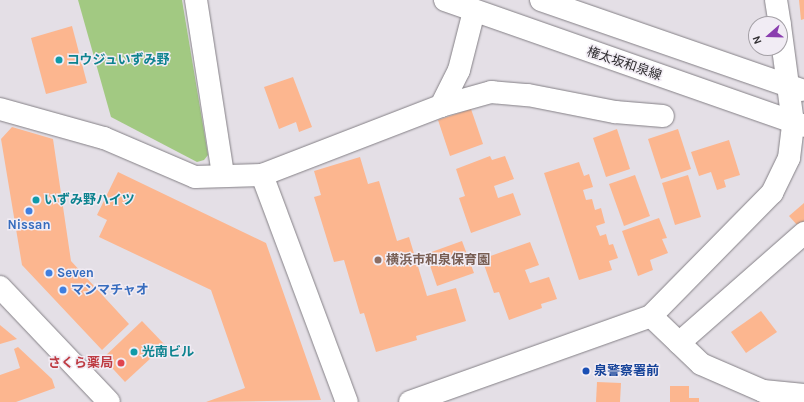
<!DOCTYPE html>
<html>
<head>
<meta charset="utf-8">
<style>
  body { margin:0 }
  #map { position:relative; width:804px; height:402px; overflow:hidden; background:#e4dfe6; font-family:Karla,"Noto Sans JP",sans-serif }
  div>[style] { position:absolute }
  [style*='--x'] { left:calc(var(--x)*1px); top:calc(var(--y)*1px); width:calc(var(--w)*1px); rotate:calc(var(--a)*1deg) }
  .green>* { inset:0; background:#a2c982 }
  .building>* { inset:0; background:#fcb68f }
  .roads { filter:drop-shadow(0 0 1px #848086) drop-shadow(0 0 1px #848086) }
  .minor>* { height:22px; margin:-11px; padding:0 11px; transform-origin:11px; border-radius:11px; background:#fff }
  .tertiary>* { height:22px; margin:-11px; padding:0 11px; transform-origin:11px; border-radius:11px; background:#fff }
  .dots>* { width:11px; height:11px; translate:-50% -50%; box-sizing:border-box; border:2px solid #f1ecf4; border-radius:50% }
  span { translate:-50% -50%; white-space:nowrap; text-align:center; line-height:1.15; -webkit-text-stroke:3px #f1ecf4; paint-order:stroke }
  .culture-label { font-size:13px; color:#0d838f; font-weight:700 }
  .left { translate:0 -50%; text-align:left }
  .street-label { font-size:13px; color:#302e31 }
  .shop-label { font-size:13px; color:#366cbe; font-weight:700 }
  .education-label { font-size:13px; color:#785e54; font-weight:700 }
  .health-label { font-size:13px; color:#be3a42; font-weight:700 }
  .right { translate:-100% -50%; text-align:right }
  .transit-label { font-size:13px; color:#164399; font-weight:700 }
  .north { position:absolute; left:748px; top:16px; width:40px; height:40px; box-sizing:border-box; background:#f1ecf4; border:1px solid #a4a0a6; border-radius:50%; rotate:250deg; font-size:11px; font-weight:700; line-height:16px; text-align:center; color:#302e31 }
  .north::after { content:''; display:block; margin:auto; width:14px; height:18px; background:#8a3eaf; clip-path:polygon(50% 0,100% 100%,50% 72%,0 100%) }
</style>
</head>
<body>
<div id="map">
  <div class="green">
    <i style="clip-path:polygon(78px 0,182px 0,208px 155px,204px 160px,197px 162px,111px 117px)"></i>
  </div>
  <div class="building">
    <i style="clip-path:polygon(799px 0,804px 0,804px 19px,801px 20px)"></i>
    <i style="clip-path:polygon(72px 26px,87px 83px,46px 94px,31px 38px)"></i>
    <i style="clip-path:polygon(293px 77px,312px 127px,299px 132px,296px 122px,279px 129px,264px 87px)"></i>
    <i style="clip-path:polygon(471px 109px,483px 144px,450px 156px,438px 120px)"></i>
    <i style="clip-path:polygon(12px 127px,53px 139px,71px 261px,129px 324px,102px 350px,22px 265px,1px 139px)"></i>
    <i style="clip-path:polygon(617px 129px,630px 169px,606px 177px,593px 138px)"></i>
    <i style="clip-path:polygon(678px 129px,691px 169px,661px 179px,648px 139px)"></i>
    <i style="clip-path:polygon(729px 140px,740px 175px,724px 180px,726px 187px,717px 190px,711px 172px,699px 176px,691px 152px)"></i>
    <i style="clip-path:polygon(490px 156px,492px 160px,505px 156px,514px 179px,494px 186px,498px 198px,513px 193px,521px 215px,471px 233px,459px 198px,465px 196px,456px 169px)"></i>
    <i style="clip-path:polygon(360px 157px,368px 184px,379px 181px,397px 241px,409px 237px,427px 296px,456px 288px,466px 321px,416px 336px,417px 340px,376px 352px,364px 313px,360px 314px,344px 260px,334px 262px,314px 197px,321px 195px,314px 171px)"></i>
    <i style="clip-path:polygon(579px 162px,584px 176px,589px 174px,593px 187px,583px 190px,586px 200px,592px 199px,595px 210px,601px 208px,605px 223px,596px 226px,600px 236px,606px 234px,609px 245px,613px 244px,618px 258px,609px 261px,612px 270px,579px 280px,544px 173px)"></i>
    <i style="clip-path:polygon(118px 172px,266px 243px,321px 400px,206px 402px,245px 388px,211px 290px,99px 237px,107px 220px,97px 215px)"></i>
    <i style="clip-path:polygon(635px 175px,650px 216px,624px 226px,609px 184px)"></i>
    <i style="clip-path:polygon(688px 175px,701px 217px,675px 225px,662px 183px)"></i>
    <i style="clip-path:polygon(804px 203px,804px 221px,798px 226px,789px 216px)"></i>
    <i style="clip-path:polygon(659px 218px,667px 238px,662px 239px,668px 253px,650px 260px,653px 270px,638px 276px,622px 231px)"></i>
    <i style="clip-path:polygon(462px 241px,474px 273px,437px 286px,426px 254px)"></i>
    <i style="clip-path:polygon(530px 242px,539px 265px,525px 270px,530px 283px,549px 277px,557px 299px,541px 304px,542px 308px,509px 320px,499px 292px,494px 293px,482px 259px)"></i>
    <i style="clip-path:polygon(761px 311px,777px 332px,746px 353px,731px 332px)"></i>
    <i style="clip-path:polygon(142px 321px,165px 345px,125px 382px,103px 358px)"></i>
    <i style="clip-path:polygon(0 325px,17px 339px,0 344px)"></i>
    <i style="clip-path:polygon(18px 347px,52px 379px,55px 388px,16px 402px,0 402px,0 375px,20px 368px,14px 349px)"></i>
    <i style="clip-path:polygon(597px 382px,621px 383px,620px 402px,596px 402px)"></i>
    <i style="clip-path:polygon(670px 386px,689px 386px,689px 398px,699px 398px,699px 402px,670px 402px)"></i>
  </div>
  <div class="roads">
    <div class="minor">
      <i style="--x:196;--y:0;--w:177;--a:81.2"></i>
      <i style="--x:441;--y:106;--w:40;--a:-63.4"></i>
      <i style="--x:459;--y:70;--w:61;--a:-75.7"></i>
      <i style="--x:0;--y:109;--w:108;--a:15.6"></i>
      <i style="--x:104;--y:138;--w:99;--a:23.2"></i>
      <i style="--x:195;--y:177;--w:67;--a:-1.7"></i>
      <i style="--x:262;--y:175;--w:192;--a:-21.1"></i>
      <i style="--x:441;--y:106;--w:52;--a:-15.6"></i>
      <i style="--x:491;--y:92;--w:37;--a:5"></i>
      <i style="--x:528;--y:95;--w:89;--a:11.1"></i>
      <i style="--x:615;--y:112;--w:48;--a:4.8"></i>
      <i style="--x:262;--y:175;--w:242;--a:69.5"></i>
      <i style="--x:651;--y:316;--w:69;--a:43.8"></i>
      <i style="--x:701;--y:364;--w:68;--a:23.5"></i>
      <i style="--x:763;--y:391;--w:41;--a:5.6"></i>
      <i style="--x:679;--y:343;--w:167;--a:-41.3"></i>
    </div>
    <div class="tertiary">
      <i style="--x:445;--y:0;--w:380;--a:19.3"></i>
      <i style="--x:541;--y:0;--w:275;--a:19.1"></i>
      <i style="--x:776;--y:0;--w:24;--a:81"></i>
      <i style="--x:0;--y:287;--w:158;--a:46.5"></i>
      <i style="--x:410;--y:402;--w:256;--a:-19.6"></i>
      <i style="--x:651;--y:316;--w:173;--a:-45.5"></i>
      <i style="--x:772;--y:193;--w:39;--a:-64"></i>
      <i style="--x:789;--y:158;--w:35;--a:-83"></i>
      <i style="--x:793;--y:123;--w:99;--a:-97.6"></i>
    </div>
  </div>
  <div class="dots">
    <i style="left:59px;top:60px;background:#0f9aa8"></i>
    <i style="left:36px;top:200px;background:#0f9aa8"></i>
    <i style="left:29px;top:211px;background:#3f7fe0"></i>
    <i style="left:378px;top:260px;background:#8d6e63"></i>
    <i style="left:49px;top:273px;background:#3f7fe0"></i>
    <i style="left:63px;top:290px;background:#3f7fe0"></i>
    <i style="left:134px;top:352px;background:#0f9aa8"></i>
    <i style="left:121px;top:363px;background:#e0444e"></i>
    <i style="left:586px;top:371px;background:#1a4fb4"></i>
  </div>
  <div class="culture-label">
    <span class="left" style="left:67px;top:60px">コウジュいずみ野</span>
    <span class="left" style="left:44px;top:200px">いずみ野ハイツ</span>
    <span class="left" style="left:142px;top:352px">光南ビル</span>
  </div>
  <div class="street-label">
    <span style="left:624px;top:64px;rotate:19deg">権太坂和泉線</span>
  </div>
  <div class="shop-label">
    <span style="left:29px;top:225px">Nissan</span>
    <span class="left" style="left:57px;top:273px">Seven</span>
    <span class="left" style="left:71px;top:290px">マンマチャオ</span>
  </div>
  <div class="education-label">
    <span class="left" style="left:386px;top:260px">横浜市和泉保育園</span>
  </div>
  <div class="health-label">
    <span class="right" style="left:113px;top:363px">さくら薬局</span>
  </div>
  <div class="transit-label">
    <span class="left" style="left:594px;top:371px">泉警察署前</span>
  </div>
  <div class="north">N</div>
</div>
</body>
</html>
